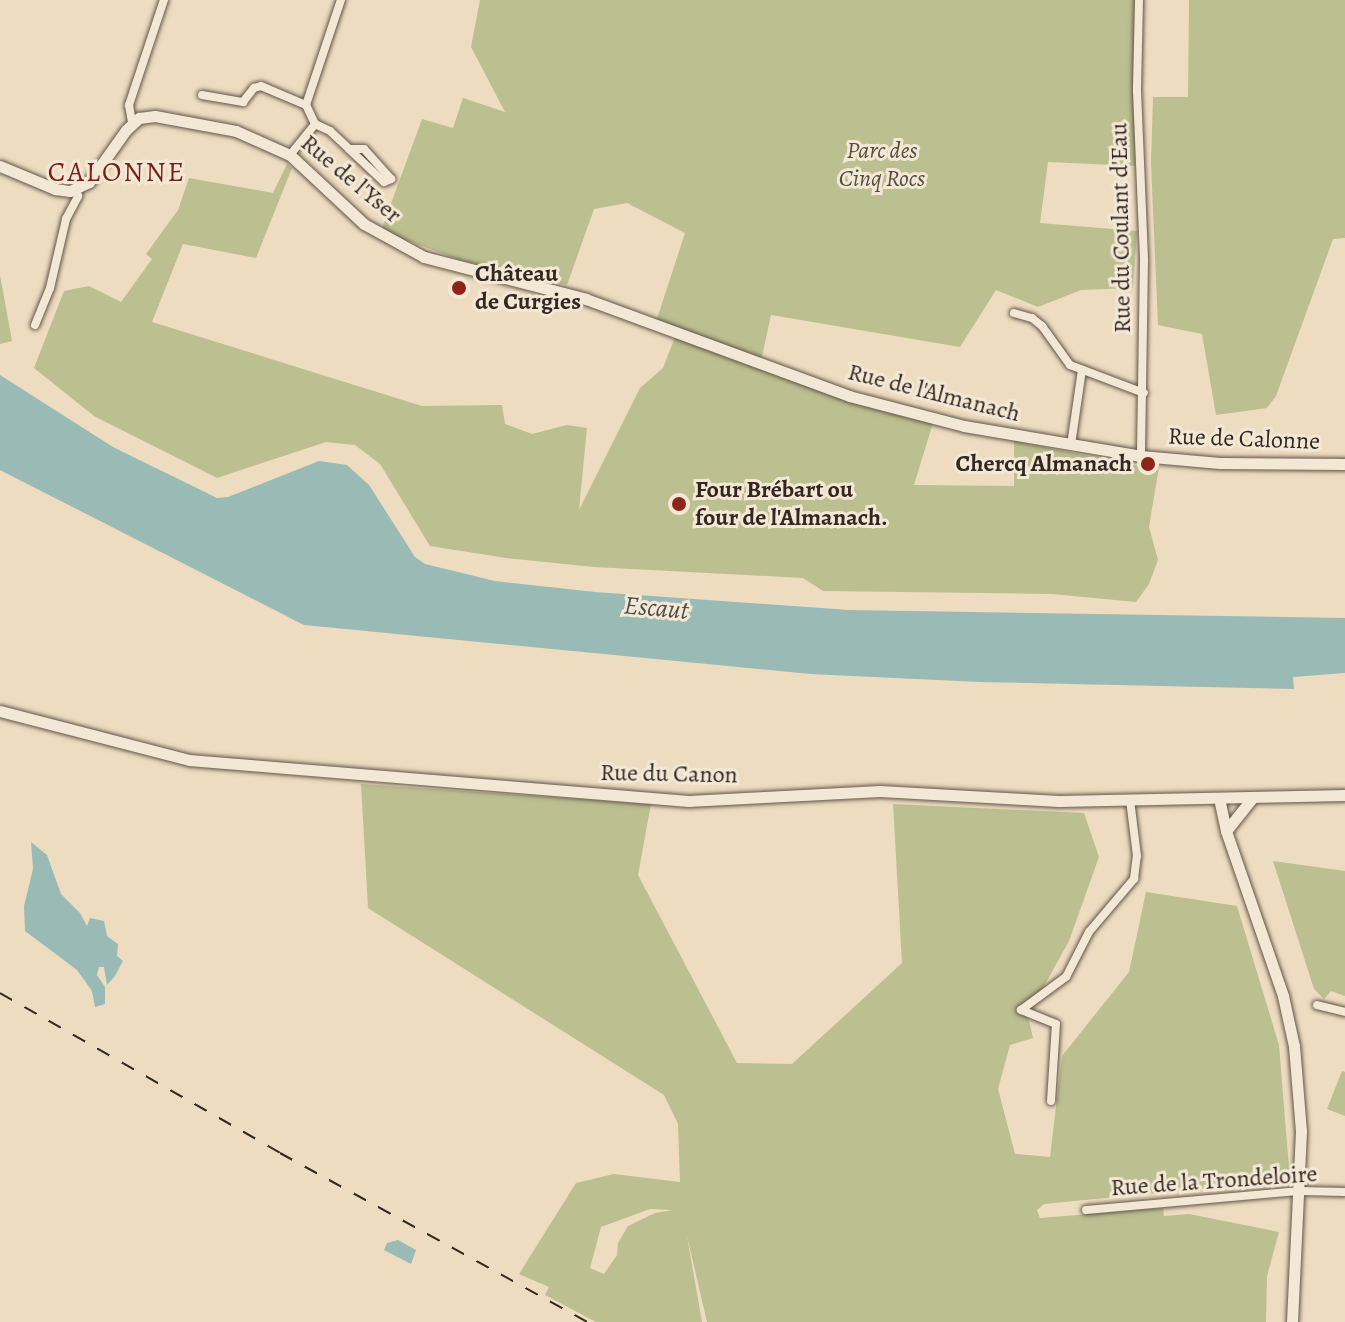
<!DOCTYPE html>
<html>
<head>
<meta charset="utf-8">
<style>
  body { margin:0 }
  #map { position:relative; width:1345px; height:1322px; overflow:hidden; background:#eddcc0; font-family:Alegreya,serif }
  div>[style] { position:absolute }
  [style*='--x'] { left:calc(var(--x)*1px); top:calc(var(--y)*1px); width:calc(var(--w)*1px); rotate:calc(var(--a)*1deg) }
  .green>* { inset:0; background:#bcbf90 }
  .water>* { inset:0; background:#9abab6 }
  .roads { filter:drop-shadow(0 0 2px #625549) drop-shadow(0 0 2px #625549) }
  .street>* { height:8px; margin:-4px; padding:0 4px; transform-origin:4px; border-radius:4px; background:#f3e8d6 }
  .secondary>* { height:11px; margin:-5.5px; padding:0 5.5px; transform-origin:5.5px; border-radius:5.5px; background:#f3e8d6 }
  .rail>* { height:2px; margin-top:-1px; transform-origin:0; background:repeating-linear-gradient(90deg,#332821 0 14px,transparent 0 28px) }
  .dots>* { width:22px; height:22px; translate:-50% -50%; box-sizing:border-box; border:4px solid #f3e8d6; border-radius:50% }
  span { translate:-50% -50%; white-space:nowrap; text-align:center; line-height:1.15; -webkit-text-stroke:6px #f3e8d6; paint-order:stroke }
  .park-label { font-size:24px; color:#554e3d; font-style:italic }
  .street-label { font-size:24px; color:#332821 }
  .poi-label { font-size:24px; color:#332821; font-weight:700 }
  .left { translate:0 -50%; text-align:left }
  .right { translate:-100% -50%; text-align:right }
  .water-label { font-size:26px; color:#4d4c46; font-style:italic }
  .quarter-label { font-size:28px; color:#7a1f14; letter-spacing:2px }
</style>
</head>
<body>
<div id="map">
  <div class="green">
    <i style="clip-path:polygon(480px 0,1135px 0,1135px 166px,1048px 162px,1040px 223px,1137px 231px,1133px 288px,1081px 290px,1038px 307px,996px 290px,960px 347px,771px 315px,761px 361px,655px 325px,685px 233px,627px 203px,594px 209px,567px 285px,460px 260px,381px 231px,422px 119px,453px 128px,463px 98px,505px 112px,471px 47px)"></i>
    <i style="clip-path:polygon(1189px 0,1345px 0,1345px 238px,1333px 239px,1276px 396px,1267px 408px,1216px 415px,1202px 334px,1158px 325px,1151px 163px,1153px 97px,1188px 97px)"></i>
    <i style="clip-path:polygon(287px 164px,292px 168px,256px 258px,183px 244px,152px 322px,422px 406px,502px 405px,505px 424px,532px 434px,567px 425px,587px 428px,579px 510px,640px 388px,663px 368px,675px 337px,933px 423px,914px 485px,1014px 486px,1014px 441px,1148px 468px,1159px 467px,1149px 527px,1158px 560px,1149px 584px,1136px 602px,1052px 594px,823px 591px,803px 578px,594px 567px,506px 558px,430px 546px,380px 464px,355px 445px,326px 442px,217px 478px,94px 416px,34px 368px,64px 291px,89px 286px,121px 302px,152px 259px,146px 254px,178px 210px,189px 178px,273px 193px)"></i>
    <i style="clip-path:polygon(0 275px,12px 341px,0 344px)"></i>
    <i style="clip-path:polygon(evenodd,361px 784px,651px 804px,638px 875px,737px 1063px,792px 1064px,902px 963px,893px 804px,1084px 813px,1099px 857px,1069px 941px,1038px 997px,1021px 1010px,1029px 1020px,1033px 1038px,1010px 1045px,998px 1089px,1015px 1154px,1050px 1157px,1062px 1056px,1129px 972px,1146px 892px,1237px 906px,1279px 1045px,1290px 1180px,1044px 1204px,1037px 1210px,1040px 1218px,1163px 1208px,1164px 1216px,1189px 1214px,1279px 1232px,1267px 1276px,1266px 1322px,707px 1322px,687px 1236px,702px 1322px,596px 1322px,545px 1295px,549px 1287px,519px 1274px,576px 1183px,614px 1174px,680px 1182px,678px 1124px,664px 1095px,368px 908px,361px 784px,650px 1209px,673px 1210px,655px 1213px,628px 1226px,618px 1243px,617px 1255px,604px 1274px,590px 1268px,601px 1227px,650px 1209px)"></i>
    <i style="clip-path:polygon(1273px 861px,1345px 871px,1345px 996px,1331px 991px,1324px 999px,1314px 989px)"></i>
    <i style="clip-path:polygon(1342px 1071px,1345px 1072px,1345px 1116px,1327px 1109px)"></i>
  </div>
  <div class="water">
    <i style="clip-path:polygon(0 375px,113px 447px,217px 498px,228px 497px,319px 461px,347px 465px,369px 485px,415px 557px,425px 564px,495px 581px,595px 592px,849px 610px,1345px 618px,1345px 673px,1293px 677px,1294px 689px,980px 682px,810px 674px,304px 625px,0 470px)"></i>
    <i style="clip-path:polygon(31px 842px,47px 855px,61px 894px,80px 913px,87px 926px,90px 918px,104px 921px,107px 936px,118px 944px,117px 956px,123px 961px,115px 976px,107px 985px,104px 967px,99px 967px,97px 975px,105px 987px,105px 1004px,95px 1007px,92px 991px,77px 970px,25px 931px,24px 906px,33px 869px)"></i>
    <i style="clip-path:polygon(398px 1240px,416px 1250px,411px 1264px,384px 1250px,387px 1243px)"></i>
  </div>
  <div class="roads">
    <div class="street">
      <i style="--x:1139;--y:0;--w:91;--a:91.3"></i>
      <i style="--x:1137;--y:91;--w:170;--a:87.6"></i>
      <i style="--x:1144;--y:261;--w:195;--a:90.9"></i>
      <i style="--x:202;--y:95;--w:42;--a:9.7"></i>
      <i style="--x:243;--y:102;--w:18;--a:-52"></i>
      <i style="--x:254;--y:88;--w:7;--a:-16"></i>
      <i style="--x:261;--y:86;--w:49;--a:22.9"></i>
      <i style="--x:132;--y:122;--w:17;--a:-100"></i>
      <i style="--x:129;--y:105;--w:111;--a:-71.6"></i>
      <i style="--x:315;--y:124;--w:17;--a:25"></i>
      <i style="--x:330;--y:131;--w:26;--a:43"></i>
      <i style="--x:349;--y:149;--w:48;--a:43.3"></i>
      <i style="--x:384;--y:182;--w:8;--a:-23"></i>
      <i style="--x:391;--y:179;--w:40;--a:-132"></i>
      <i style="--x:364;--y:149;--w:15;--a:180"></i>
      <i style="--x:290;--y:155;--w:40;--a:-51"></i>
      <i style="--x:315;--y:124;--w:21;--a:-115"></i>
      <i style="--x:306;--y:105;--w:111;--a:-71.6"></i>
      <i style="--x:1014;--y:313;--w:19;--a:16"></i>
      <i style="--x:1032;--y:318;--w:13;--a:39"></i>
      <i style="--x:1042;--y:326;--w:48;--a:54.3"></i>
      <i style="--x:1070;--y:365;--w:79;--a:20.7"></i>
      <i style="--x:35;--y:325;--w:40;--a:-68"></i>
      <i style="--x:50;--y:288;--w:71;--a:-76.9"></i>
      <i style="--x:66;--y:219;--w:26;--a:-62"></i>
      <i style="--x:78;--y:196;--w:6;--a:-108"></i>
      <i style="--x:1071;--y:445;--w:76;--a:-81.7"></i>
      <i style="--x:1317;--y:1005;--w:29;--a:14"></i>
      <i style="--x:1051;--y:1101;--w:77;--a:-86.3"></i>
      <i style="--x:1056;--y:1024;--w:38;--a:-158"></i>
      <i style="--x:1021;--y:1010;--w:56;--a:-36.3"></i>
      <i style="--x:1066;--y:977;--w:51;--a:-62.9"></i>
      <i style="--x:1089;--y:932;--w:70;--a:-49.7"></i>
      <i style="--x:1134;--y:879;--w:23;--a:-83"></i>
      <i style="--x:1137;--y:856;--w:56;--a:-97.1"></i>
      <i style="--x:1086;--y:1210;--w:215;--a:-5.1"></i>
      <i style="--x:1300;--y:1191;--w:45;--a:1.3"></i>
    </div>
    <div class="secondary">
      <i style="--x:0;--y:166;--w:60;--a:22.7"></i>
      <i style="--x:55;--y:189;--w:15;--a:8"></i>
      <i style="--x:70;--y:191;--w:21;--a:-25"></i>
      <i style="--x:89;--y:182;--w:64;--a:-54.6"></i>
      <i style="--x:126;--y:130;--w:18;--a:-43"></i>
      <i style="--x:139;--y:118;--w:16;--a:-7"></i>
      <i style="--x:155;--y:116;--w:82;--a:10.5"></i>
      <i style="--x:236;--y:131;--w:59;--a:24"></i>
      <i style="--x:290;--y:155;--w:101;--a:43"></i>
      <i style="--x:364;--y:224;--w:68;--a:28.8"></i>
      <i style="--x:424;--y:257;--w:167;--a:14.5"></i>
      <i style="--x:586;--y:299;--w:280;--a:20.2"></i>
      <i style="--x:849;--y:396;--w:119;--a:14.6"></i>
      <i style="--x:964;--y:426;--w:180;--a:9.6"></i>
      <i style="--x:1141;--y:456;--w:79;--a:5.1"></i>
      <i style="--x:1220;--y:463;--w:125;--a:0.5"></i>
      <i style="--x:0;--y:711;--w:195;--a:14.5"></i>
      <i style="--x:189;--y:760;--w:501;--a:4.7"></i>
      <i style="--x:688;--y:801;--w:192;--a:-3"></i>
      <i style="--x:880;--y:791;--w:179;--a:3.2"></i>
      <i style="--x:1059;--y:801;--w:286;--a:-1.2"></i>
      <i style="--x:1219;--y:798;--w:34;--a:78"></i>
      <i style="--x:1226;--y:831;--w:175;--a:70.9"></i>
      <i style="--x:1283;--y:996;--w:51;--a:77.6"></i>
      <i style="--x:1294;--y:1046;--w:85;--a:85.3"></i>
      <i style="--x:1301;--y:1131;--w:191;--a:92.7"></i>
      <i style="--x:1226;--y:831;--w:43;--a:-51.5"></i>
    </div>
  </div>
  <div class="rail">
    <i style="--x:0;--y:993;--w:322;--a:29.7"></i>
    <i style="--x:280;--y:1153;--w:351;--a:28.8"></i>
  </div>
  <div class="dots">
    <i style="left:459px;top:288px;background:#8f2418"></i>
    <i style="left:1148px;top:464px;background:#8f2418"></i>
    <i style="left:679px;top:504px;background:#8f2418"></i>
  </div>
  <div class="park-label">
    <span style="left:882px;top:165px">Parc des<br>Cinq Rocs</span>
  </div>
  <div class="street-label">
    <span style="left:351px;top:179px;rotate:40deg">Rue de l'Yser</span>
    <span style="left:1121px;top:228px;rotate:-91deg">Rue du Coulant d'Eau</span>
    <span style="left:934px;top:393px;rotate:14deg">Rue de l'Almanach</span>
    <span style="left:1244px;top:439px;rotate:2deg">Rue de Calonne</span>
    <span style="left:669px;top:774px;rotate:1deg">Rue du Canon</span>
    <span style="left:1214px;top:1181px;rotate:-4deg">Rue de la Trondeloire</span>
  </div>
  <div class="poi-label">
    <span class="left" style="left:475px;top:288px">Château<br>de Curgies</span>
    <span class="right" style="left:1132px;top:464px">Chercq Almanach</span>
    <span class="left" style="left:695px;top:504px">Four Brébart ou<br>four de l'Almanach.</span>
  </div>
  <div class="water-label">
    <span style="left:656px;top:608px;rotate:5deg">Escaut</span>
  </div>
  <div class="quarter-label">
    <span style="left:117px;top:172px">CALONNE</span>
  </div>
</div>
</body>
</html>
